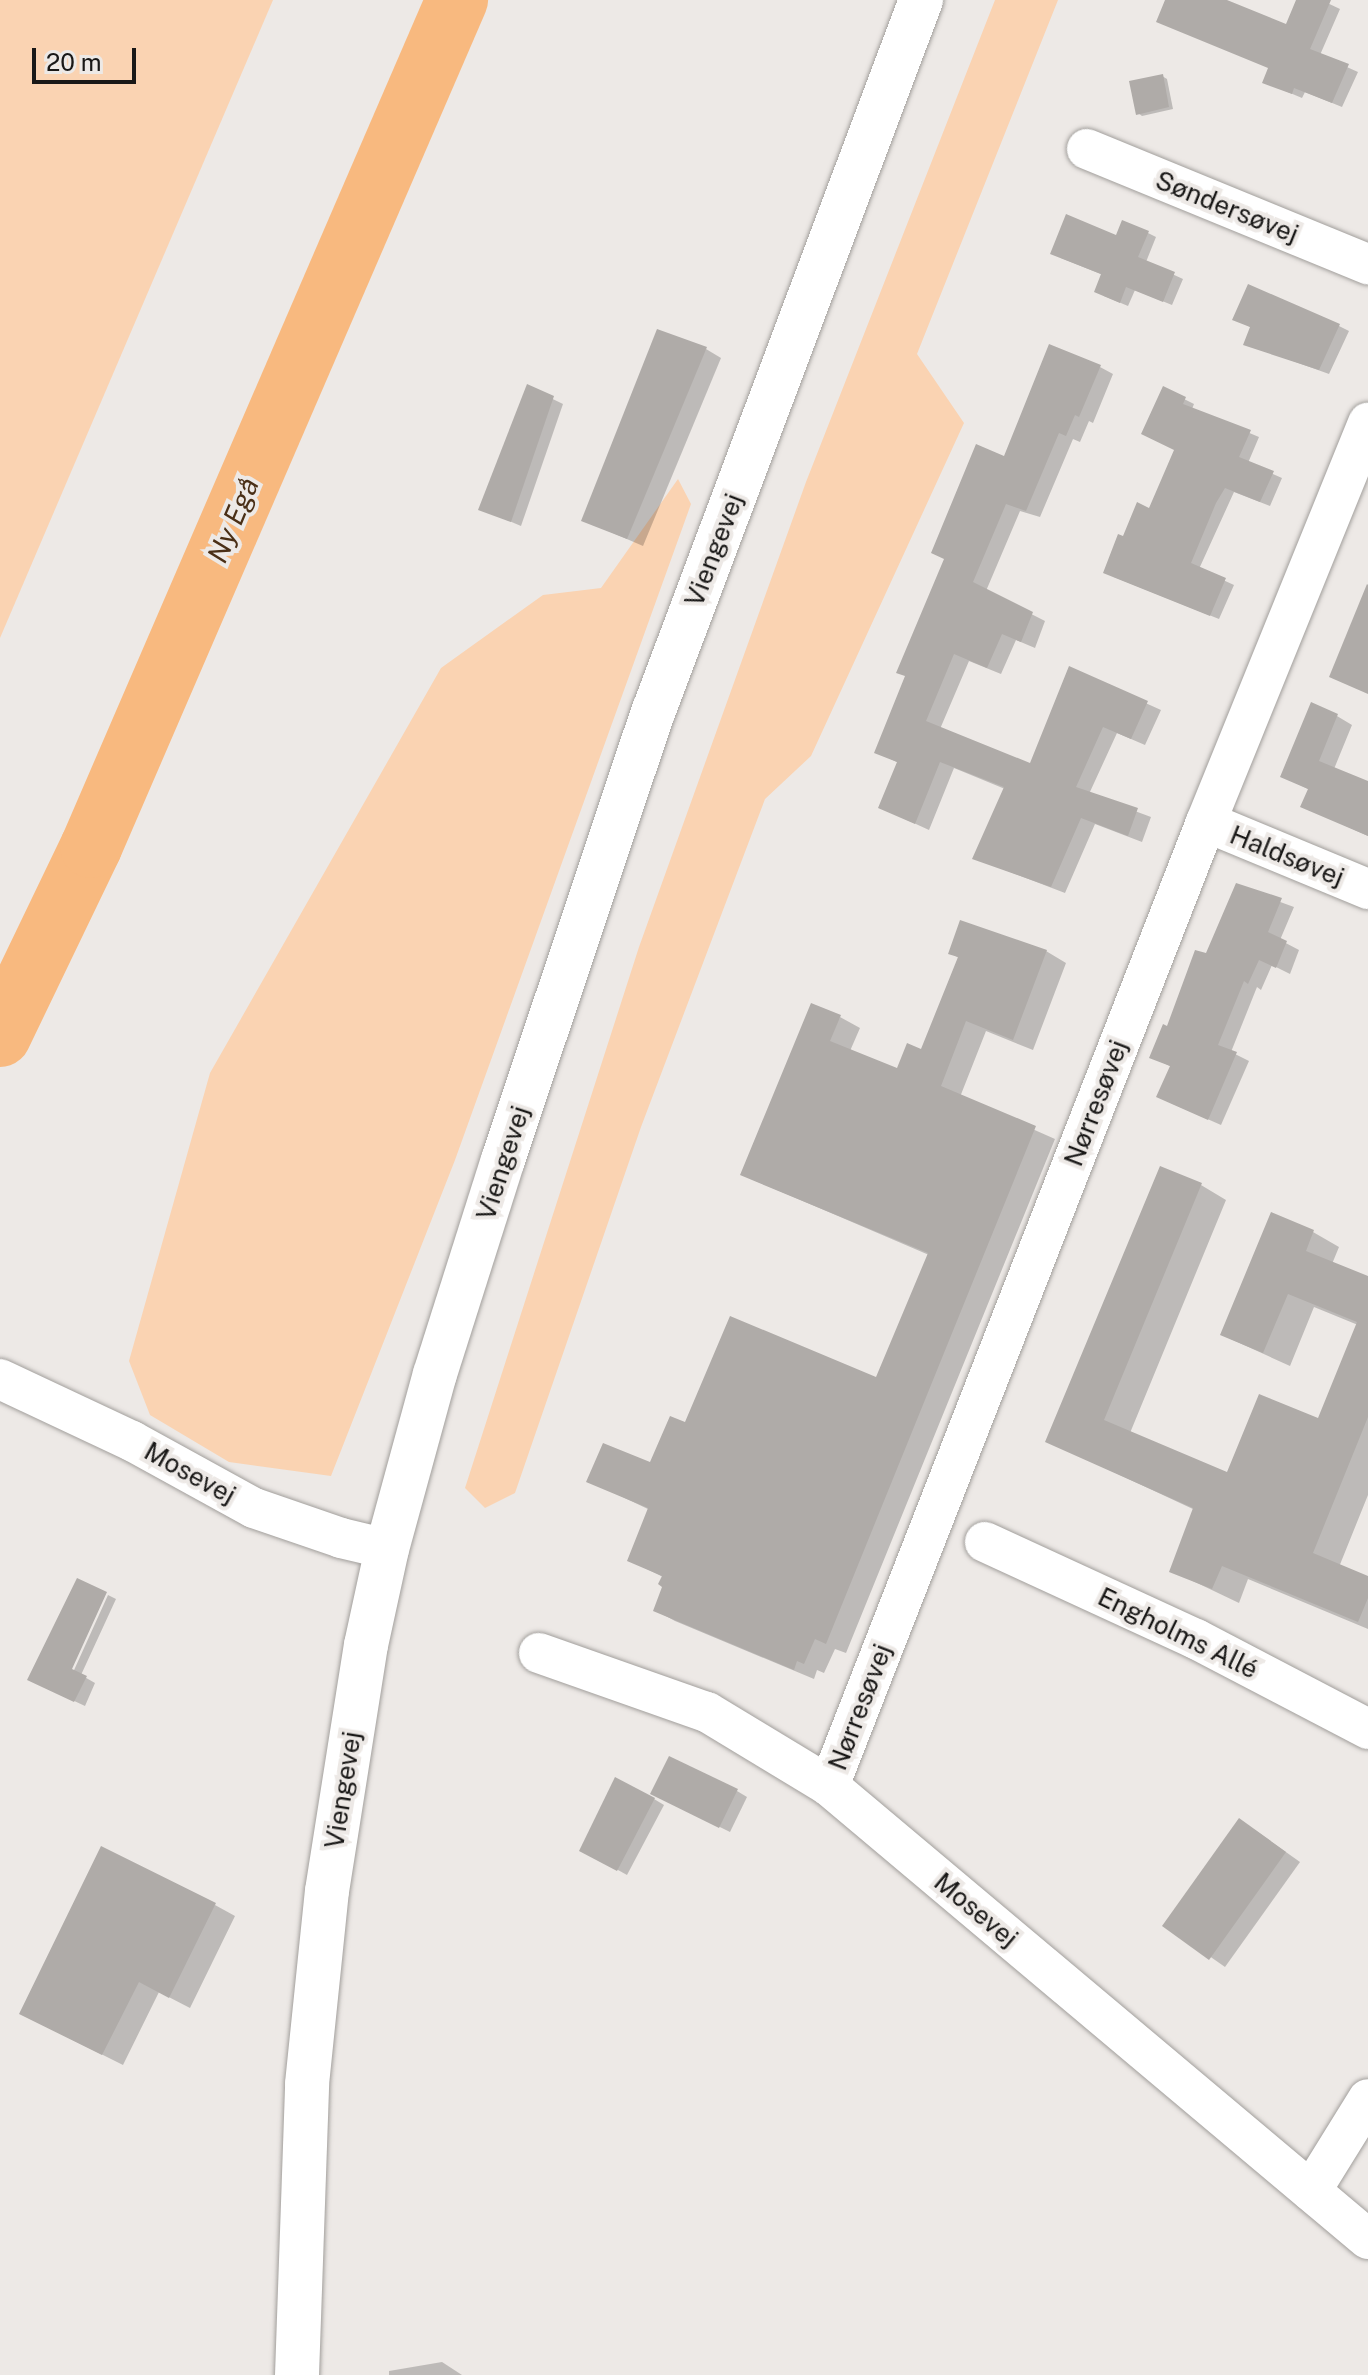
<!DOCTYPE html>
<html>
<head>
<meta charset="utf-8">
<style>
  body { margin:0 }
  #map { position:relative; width:1368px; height:2375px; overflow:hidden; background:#ede9e6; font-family:"Public Sans",sans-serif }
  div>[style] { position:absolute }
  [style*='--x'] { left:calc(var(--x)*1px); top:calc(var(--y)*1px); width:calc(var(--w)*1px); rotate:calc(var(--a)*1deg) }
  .green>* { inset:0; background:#fad3b2 }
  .shadow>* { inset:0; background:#0003 }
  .river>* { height:62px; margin:-31px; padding:0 31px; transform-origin:31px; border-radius:31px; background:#f8b97f }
  .building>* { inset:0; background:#afaba8 }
  .roads { filter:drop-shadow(0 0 2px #a29f9c) drop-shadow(0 0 2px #a29f9c) }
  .street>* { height:40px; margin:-20px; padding:0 20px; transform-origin:20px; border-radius:20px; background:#fff }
  .secondary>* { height:44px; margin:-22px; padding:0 22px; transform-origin:22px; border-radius:22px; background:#fff }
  span { translate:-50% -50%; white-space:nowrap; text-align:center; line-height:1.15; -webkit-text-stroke:8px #ede9e6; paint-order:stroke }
  .street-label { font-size:26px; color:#191817 }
  .water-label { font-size:28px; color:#4a2f16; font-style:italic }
  .scale { position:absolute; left:32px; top:48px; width:104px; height:36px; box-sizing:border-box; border:4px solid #191817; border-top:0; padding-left:10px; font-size:24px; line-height:28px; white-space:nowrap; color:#191817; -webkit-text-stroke:6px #ede9e6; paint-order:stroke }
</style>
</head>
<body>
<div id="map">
  <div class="green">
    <i style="clip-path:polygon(0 0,273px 0,0 638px)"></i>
    <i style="clip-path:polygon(995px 0,1058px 0,917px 354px,964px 423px,811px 756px,765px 799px,641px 1127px,515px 1493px,485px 1508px,465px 1488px,639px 947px,806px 482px)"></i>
    <i style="clip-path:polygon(678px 479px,691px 504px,455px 1160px,331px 1476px,229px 1462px,150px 1415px,129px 1361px,210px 1073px,441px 668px,543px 595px,601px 588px)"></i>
  </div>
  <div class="shadow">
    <i style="clip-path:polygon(1168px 0,1222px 0,1287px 27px,1298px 0,1321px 0,1340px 9px,1320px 55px,1358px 72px,1342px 107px,1305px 92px,1302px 98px,1264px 82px,1270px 68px)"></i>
    <i style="clip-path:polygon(1162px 76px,1167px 79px,1173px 109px,1142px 116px,1138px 113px)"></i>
    <i style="clip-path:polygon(1148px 233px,1156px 237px,1146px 262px,1183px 279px,1172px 305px,1135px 290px,1128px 306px,1104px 296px,1103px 275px,1061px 258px,1117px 237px)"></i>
    <i style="clip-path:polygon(1235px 319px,1339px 326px,1349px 331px,1329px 374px,1246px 344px,1252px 328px)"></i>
    <i style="clip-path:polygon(706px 349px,721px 358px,643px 546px,583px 520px)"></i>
    <i style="clip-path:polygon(1100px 367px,1113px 374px,1093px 423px,1089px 421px,1080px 442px,1073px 439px,1040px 517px,1020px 511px,986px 591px,1045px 621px,1035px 648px,1016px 640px,1001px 674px,969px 661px,940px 729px,1031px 766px,1070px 669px,1161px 710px,1145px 745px,1117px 733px,1089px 794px,1151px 817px,1142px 842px,1095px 824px,1065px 893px,974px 858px,1005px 789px,954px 768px,929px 830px,881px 808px,899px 763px,876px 752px,1005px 458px)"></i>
    <i style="clip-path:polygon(528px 387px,563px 404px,521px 526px,481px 509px)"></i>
    <i style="clip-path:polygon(1164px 389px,1194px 404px,1192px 409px,1259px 437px,1248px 463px,1282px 478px,1270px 506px,1234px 492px,1199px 569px,1234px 585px,1219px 619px,1114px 577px,1124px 539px,1150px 510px,1177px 450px)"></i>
    <i style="clip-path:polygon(1337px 716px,1352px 725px,1334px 769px,1368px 783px,1368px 836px,1302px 806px,1310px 790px,1282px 776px)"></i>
    <i style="clip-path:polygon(1237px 886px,1294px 907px,1280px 940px,1299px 950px,1290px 974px,1272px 965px,1261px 990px,1257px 987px,1231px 1052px,1249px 1061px,1221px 1125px,1171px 1103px,1172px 1067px,1151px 1057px,1207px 956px)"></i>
    <i style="clip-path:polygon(1046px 951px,1066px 963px,1033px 1050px,986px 1031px,960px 1097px,1055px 1139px,846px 1653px,835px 1649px,824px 1673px,817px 1670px,814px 1679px,675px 1621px,655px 1610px,665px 1586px,663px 1577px,629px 1560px,650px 1510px,589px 1481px,651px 1465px,686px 1424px,878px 1380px,929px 1255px,742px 1175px,840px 1017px,860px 1028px,850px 1051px,898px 1071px,922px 1051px,959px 958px,950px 953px)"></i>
    <i style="clip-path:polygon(1201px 1185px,1226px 1200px,1130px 1433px,1228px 1474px,1319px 1421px,1358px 1325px,1314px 1307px,1290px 1366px,1222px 1335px,1313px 1232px,1339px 1247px,1332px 1264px,1368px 1279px,1368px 1495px,1339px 1567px,1368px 1578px,1368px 1629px,1248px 1579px,1239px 1603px,1172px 1571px,1195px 1510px,1047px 1441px)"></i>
    <i style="clip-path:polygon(108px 1595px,116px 1599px,81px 1675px,95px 1683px,85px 1706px,40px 1685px,70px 1679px)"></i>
    <i style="clip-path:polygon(737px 1791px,747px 1797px,730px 1832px,663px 1799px)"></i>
    <i style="clip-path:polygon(654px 1799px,664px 1805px,627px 1875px,582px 1850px)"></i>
    <i style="clip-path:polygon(1255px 1830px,1300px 1862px,1225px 1967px,1165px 1925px)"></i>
    <i style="clip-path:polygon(215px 1905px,235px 1916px,190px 2008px,159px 1992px,123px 2065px,41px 2024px)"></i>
    <i style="clip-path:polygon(442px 2362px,462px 2375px,389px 2375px,389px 2371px)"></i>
  </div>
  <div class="river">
    <i style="--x:0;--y:1036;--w:210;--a:-64.3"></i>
    <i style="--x:91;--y:847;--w:923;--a:-66.63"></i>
  </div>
  <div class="building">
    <i style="clip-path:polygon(1165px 0,1227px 0,1286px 24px,1296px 0,1331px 0,1310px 49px,1349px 64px,1332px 103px,1294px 88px,1292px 94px,1262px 83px,1268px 68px,1156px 22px)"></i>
    <i style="clip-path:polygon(1163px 74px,1169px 107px,1136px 115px,1129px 81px)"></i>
    <i style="clip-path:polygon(1066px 214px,1116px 235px,1122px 220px,1149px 231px,1138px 257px,1175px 272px,1163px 302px,1126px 287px,1120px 303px,1094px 292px,1101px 274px,1050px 254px)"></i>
    <i style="clip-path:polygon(1248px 284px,1340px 324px,1319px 370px,1243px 345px,1250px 327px,1232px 320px)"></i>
    <i style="clip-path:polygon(657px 329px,707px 347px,627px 539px,581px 521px)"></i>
    <i style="clip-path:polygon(1049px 344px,1101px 365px,1079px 417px,1075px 415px,1066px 436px,1059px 433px,1026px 511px,1006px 504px,973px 582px,1033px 612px,1021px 642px,1002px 634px,987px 668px,954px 654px,926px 721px,1030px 763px,1069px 666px,1148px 701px,1131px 739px,1103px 727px,1076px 787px,1138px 808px,1128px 836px,1081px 818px,1051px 887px,972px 859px,1004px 787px,940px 762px,915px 824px,878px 808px,897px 762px,874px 753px,905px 676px,896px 673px,944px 559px,931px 553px,976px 444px,1004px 456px)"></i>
    <i style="clip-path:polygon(527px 384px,554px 396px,511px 522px,478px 510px)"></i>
    <i style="clip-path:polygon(1163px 386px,1186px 397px,1183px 404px,1251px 430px,1239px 457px,1274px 471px,1260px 502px,1225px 488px,1216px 503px,1191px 563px,1226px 578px,1210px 616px,1103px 573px,1118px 534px,1123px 536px,1137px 502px,1149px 508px,1174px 450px,1141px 434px)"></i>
    <i style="clip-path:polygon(1367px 584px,1368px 585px,1368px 694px,1329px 677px)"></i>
    <i style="clip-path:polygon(1311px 702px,1338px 714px,1319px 761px,1368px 781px,1368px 836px,1300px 807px,1308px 789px,1280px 777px)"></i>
    <i style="clip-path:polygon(1236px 883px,1282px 898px,1268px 932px,1287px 941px,1276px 968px,1259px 960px,1248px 984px,1244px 981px,1218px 1045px,1237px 1052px,1208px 1120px,1156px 1097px,1170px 1066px,1149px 1058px,1163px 1024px,1167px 1026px,1195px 950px,1206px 953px)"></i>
    <i style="clip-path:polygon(960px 920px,1047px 950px,1013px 1040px,966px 1021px,941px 1086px,1036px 1126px,826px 1644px,815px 1639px,804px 1664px,797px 1661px,794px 1670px,653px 1611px,662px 1587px,658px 1584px,662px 1576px,627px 1561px,648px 1508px,586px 1482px,603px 1443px,650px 1462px,670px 1416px,685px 1422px,730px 1316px,876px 1377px,928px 1253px,740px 1175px,811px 1003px,841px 1015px,830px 1041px,897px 1068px,907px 1043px,921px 1049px,958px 957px,948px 954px)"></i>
    <i style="clip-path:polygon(1160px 1166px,1202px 1183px,1104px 1420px,1227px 1472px,1259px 1394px,1318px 1418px,1357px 1322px,1288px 1294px,1263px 1353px,1220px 1335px,1271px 1212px,1314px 1230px,1306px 1251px,1368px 1276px,1368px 1417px,1313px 1553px,1368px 1576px,1368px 1598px,1358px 1622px,1222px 1566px,1212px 1589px,1169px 1572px,1193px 1508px,1045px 1442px)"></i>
    <i style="clip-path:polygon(77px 1578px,107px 1592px,72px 1669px,87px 1676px,74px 1702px,27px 1680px)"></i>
    <i style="clip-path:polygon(669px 1756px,738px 1789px,719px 1828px,650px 1794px)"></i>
    <i style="clip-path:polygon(615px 1777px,655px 1798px,617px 1871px,579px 1851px)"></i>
    <i style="clip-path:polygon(1239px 1818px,1286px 1852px,1209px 1960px,1162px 1926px)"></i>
    <i style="clip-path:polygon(101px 1846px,216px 1903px,169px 1998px,139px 1982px,102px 2055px,19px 2014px)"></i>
  </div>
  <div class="roads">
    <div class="street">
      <i style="--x:1087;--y:149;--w:304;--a:22.3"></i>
      <i style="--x:1206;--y:822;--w:175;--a:22.5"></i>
      <i style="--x:0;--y:1379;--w:146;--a:25.2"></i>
      <i style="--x:132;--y:1441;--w:139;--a:28.8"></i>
      <i style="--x:254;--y:1508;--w:92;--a:19"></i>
      <i style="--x:341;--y:1538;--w:47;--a:13.4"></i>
      <i style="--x:985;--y:1542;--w:232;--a:24.7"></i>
      <i style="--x:1196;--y:1639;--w:194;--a:27.6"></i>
      <i style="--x:539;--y:1653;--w:178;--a:19.4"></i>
      <i style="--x:707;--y:1712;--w:143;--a:31.2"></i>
      <i style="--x:829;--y:1786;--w:704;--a:40.05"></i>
      <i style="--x:829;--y:1786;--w:1035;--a:-68.64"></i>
      <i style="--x:1206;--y:822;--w:431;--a:-67.9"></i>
      <i style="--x:1311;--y:2191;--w:108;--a:-58.2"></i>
    </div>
    <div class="secondary">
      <i style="--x:297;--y:2375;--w:291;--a:-88"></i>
      <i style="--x:307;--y:2084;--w:194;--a:-84.1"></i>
      <i style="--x:327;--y:1891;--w:249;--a:-81"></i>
      <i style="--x:366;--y:1645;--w:98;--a:-77.7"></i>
      <i style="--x:387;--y:1549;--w:181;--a:-74.7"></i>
      <i style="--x:435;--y:1374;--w:225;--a:-72.4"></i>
      <i style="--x:503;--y:1160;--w:475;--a:-71.5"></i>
      <i style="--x:654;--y:710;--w:759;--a:-69.39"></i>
    </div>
  </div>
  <div class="street-label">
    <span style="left:1227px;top:207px;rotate:22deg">Søndersøvej</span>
    <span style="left:714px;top:550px;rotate:-69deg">Viengevej</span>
    <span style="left:1287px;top:856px;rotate:22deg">Haldsøvej</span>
    <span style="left:1096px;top:1103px;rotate:-69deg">Nørresøvej</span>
    <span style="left:503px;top:1163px;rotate:-72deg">Viengevej</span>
    <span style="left:190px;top:1473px;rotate:29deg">Mosevej</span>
    <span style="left:1178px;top:1633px;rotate:26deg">Engholms Allé</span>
    <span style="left:860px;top:1707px;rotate:-69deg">Nørresøvej</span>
    <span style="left:343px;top:1790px;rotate:-81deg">Viengevej</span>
    <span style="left:976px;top:1910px;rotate:40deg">Mosevej</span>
  </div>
  <div class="water-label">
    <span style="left:233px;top:520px;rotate:-67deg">Ny Egå</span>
  </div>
  <div class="scale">20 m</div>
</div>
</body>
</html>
